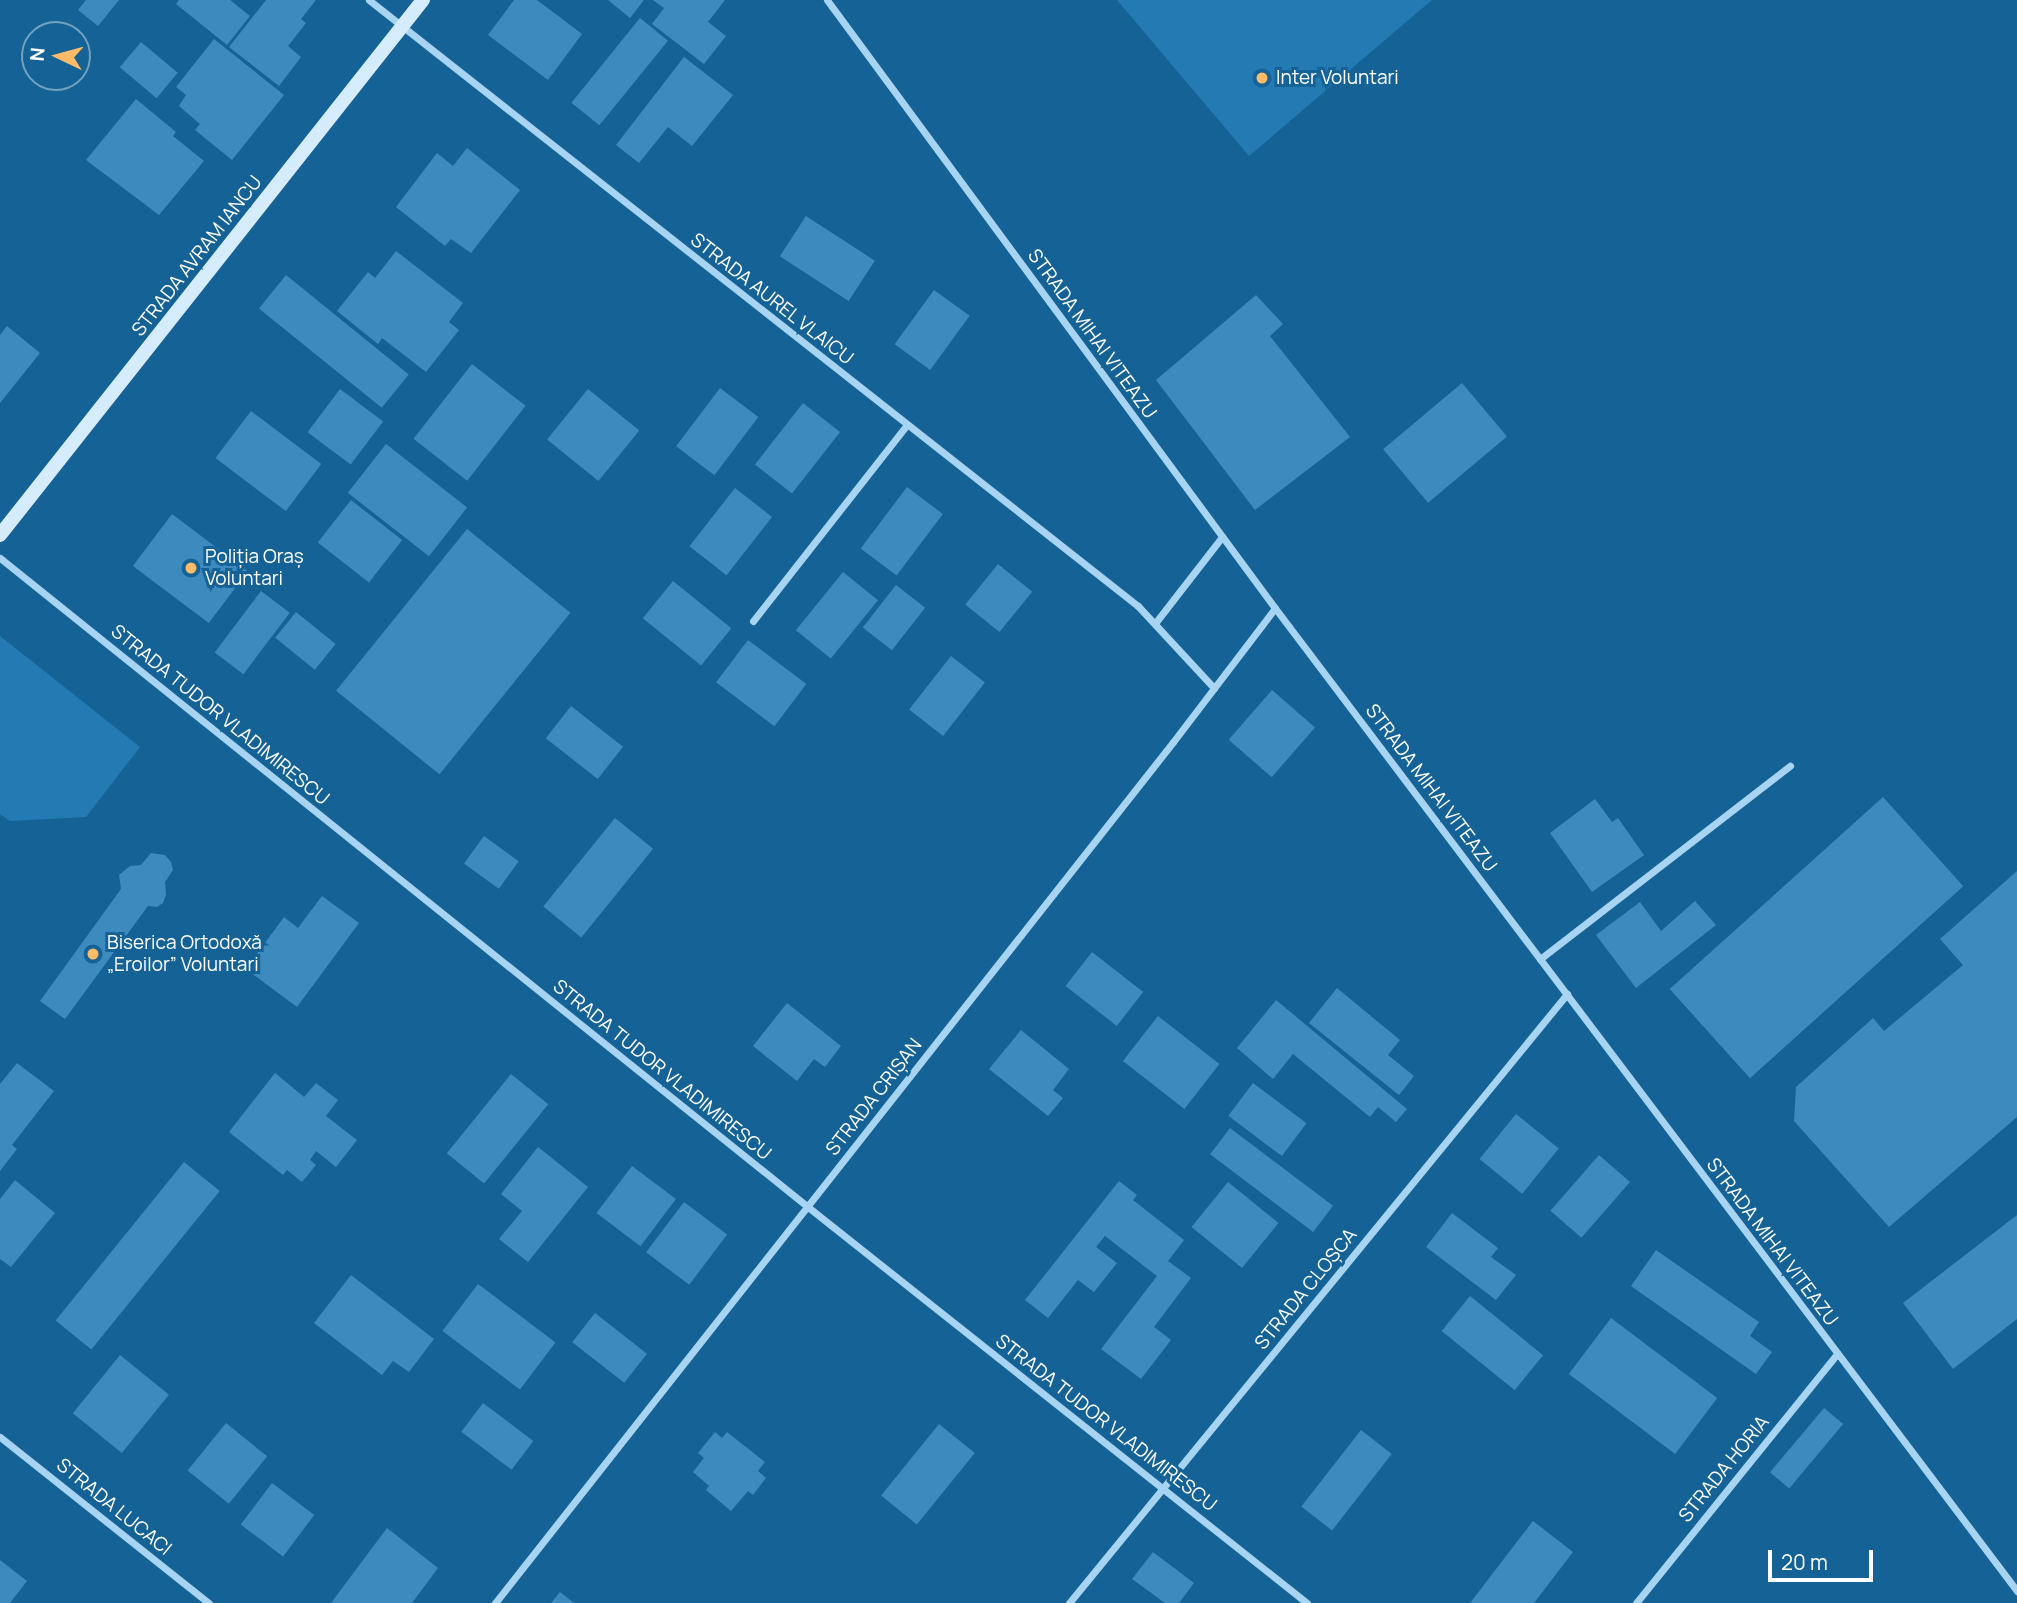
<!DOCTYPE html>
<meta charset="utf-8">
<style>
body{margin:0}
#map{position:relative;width:2017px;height:1603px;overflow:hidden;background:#156296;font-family:Manrope,sans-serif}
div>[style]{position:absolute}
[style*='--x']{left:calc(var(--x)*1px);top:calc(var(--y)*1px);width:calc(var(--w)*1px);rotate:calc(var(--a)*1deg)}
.green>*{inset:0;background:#247bb3}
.building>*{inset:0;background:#3d8bbe;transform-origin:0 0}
.street>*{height:7px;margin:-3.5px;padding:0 3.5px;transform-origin:3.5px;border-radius:3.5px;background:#a6d4f2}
.secondary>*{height:14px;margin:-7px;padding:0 7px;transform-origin:7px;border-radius:7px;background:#d5ecfc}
.dots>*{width:19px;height:19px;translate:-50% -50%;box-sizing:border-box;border:4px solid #156296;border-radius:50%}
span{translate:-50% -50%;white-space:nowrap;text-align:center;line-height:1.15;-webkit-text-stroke:6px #156296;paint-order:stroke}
.poi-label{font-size:19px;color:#fff}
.left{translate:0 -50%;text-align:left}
.street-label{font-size:19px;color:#fff}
.north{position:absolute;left:21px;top:21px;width:70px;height:70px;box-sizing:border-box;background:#156296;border:2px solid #73a1c0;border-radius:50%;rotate:275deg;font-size:19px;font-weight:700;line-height:28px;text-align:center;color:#fff}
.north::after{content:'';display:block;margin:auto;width:24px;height:32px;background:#ffbb67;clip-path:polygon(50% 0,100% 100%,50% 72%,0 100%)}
.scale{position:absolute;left:1768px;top:1550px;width:105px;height:32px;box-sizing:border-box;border:4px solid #fff;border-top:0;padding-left:9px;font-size:21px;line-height:24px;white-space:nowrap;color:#fff;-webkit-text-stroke:5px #156296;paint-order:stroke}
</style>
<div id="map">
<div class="green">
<i style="clip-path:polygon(1117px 0,1432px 0,1249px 156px)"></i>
<i style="clip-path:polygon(0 636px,140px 747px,86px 817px,10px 821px,0 814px)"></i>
</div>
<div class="building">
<i style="clip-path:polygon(86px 0,119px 0,98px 26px,78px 10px)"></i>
<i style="clip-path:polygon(179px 0,230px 0,250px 16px,227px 45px,176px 4px)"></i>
<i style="clip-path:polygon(266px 0,316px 0,301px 19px,306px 23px,288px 46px,301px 57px,279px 86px,229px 47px)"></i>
<i style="clip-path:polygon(514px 0,537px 0,582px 34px,548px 80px,488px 35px)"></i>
<i style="clip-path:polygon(608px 0,644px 0,630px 18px)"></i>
<i style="clip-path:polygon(653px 0,725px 0,708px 22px,726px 36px,704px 64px,652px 24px,664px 8px)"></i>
<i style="left:640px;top:18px;width:36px;height:109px;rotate:39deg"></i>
<i style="clip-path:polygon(214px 39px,284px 95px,232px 160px,195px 130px,200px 124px,179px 106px,186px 95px,176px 87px)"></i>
<i style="left:141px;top:42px;width:48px;height:33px;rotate:40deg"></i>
<i style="clip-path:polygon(684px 57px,733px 95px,692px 146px,668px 127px,639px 163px,616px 145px)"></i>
<i style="clip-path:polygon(136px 99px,176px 132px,173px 136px,204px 161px,159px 215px,86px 160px)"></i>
<i style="clip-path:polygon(467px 148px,520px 190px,471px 253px,451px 239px,445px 246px,396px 207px,437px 153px,453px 166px)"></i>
<i style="left:806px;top:216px;width:82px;height:48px;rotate:33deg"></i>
<i style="clip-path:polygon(396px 251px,463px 303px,449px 322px,459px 330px,426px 372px,382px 338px,378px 344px,337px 311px,368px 272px,375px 278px)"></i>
<i style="left:286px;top:275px;width:158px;height:43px;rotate:39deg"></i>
<i style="left:934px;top:290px;width:44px;height:67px;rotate:36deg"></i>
<i style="clip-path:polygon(1256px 295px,1283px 324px,1270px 336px,1350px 437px,1255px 510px,1156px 380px)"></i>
<i style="clip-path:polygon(7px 326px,40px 353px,0 403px,0 335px)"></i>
<i style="left:472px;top:364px;width:68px;height:95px;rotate:38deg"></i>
<i style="left:1462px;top:383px;width:70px;height:103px;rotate:50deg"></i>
<i style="left:720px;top:388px;width:48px;height:73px;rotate:37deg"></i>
<i style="left:340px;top:389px;width:54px;height:54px;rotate:37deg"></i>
<i style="left:588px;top:389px;width:66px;height:65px;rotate:39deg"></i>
<i style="left:803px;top:403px;width:47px;height:78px;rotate:38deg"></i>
<i style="left:251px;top:411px;width:88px;height:59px;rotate:37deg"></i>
<i style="left:386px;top:444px;width:103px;height:62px;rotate:38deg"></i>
<i style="left:907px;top:487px;width:45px;height:77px;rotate:37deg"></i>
<i style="left:735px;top:488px;width:47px;height:74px;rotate:38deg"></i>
<i style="left:351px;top:500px;width:65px;height:54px;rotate:38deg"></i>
<i style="left:172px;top:514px;width:95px;height:65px;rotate:37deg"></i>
<i style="left:467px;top:529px;width:133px;height:208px;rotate:39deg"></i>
<i style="left:998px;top:564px;width:44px;height:52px;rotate:39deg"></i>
<i style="left:843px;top:572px;width:45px;height:75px;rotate:39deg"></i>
<i style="left:673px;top:581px;width:75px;height:48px;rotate:39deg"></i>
<i style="left:896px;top:585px;width:37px;height:54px;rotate:38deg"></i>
<i style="left:261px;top:591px;width:36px;height:77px;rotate:37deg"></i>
<i style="left:296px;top:612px;width:51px;height:33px;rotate:39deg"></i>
<i style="left:748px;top:640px;width:73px;height:53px;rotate:37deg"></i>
<i style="left:951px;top:656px;width:43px;height:68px;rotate:38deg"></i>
<i style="left:1272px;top:690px;width:57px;height:66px;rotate:41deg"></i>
<i style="left:571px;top:706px;width:66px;height:41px;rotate:38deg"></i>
<i style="left:1883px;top:797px;width:120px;height:287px;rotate:48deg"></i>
<i style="clip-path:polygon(1595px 799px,1612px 822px,1618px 818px,1644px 855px,1592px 892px,1550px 833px)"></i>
<i style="left:615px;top:818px;width:49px;height:114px;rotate:39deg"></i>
<i style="left:484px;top:836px;width:43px;height:34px;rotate:36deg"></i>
<i style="clip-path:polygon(151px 853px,165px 855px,171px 862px,173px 870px,165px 882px,166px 895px,163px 903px,157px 907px,148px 906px,65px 1019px,40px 1001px,121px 889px,119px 875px,130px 866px,141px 865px)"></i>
<i style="clip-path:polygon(2017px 871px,2017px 1117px,1889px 1227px,1794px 1121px,1796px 1087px,1873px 1018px,1884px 1031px,1963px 965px,1940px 939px)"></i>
<i style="clip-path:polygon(322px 896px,359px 923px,297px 1007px,246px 969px,284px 917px,298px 928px)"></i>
<i style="clip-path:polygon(1695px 901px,1716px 925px,1636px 988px,1596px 935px,1640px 902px,1661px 931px)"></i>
<i style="left:1092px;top:952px;width:65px;height:43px;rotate:38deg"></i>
<i style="clip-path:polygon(1337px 988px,1400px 1040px,1388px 1055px,1414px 1076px,1399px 1095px,1309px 1023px)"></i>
<i style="clip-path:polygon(1276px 1000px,1407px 1109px,1396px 1122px,1378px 1107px,1370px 1117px,1293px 1054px,1273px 1079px,1237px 1048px)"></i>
<i style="clip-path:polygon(787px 1003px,841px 1046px,825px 1067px,814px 1059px,797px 1081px,753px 1046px)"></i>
<i style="left:1158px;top:1016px;width:78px;height:57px;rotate:38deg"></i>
<i style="clip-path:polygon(1021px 1030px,1069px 1069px,1053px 1090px,1063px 1098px,1048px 1116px,989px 1069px)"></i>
<i style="clip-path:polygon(17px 1063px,54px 1091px,12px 1145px,17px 1149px,0 1171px,0 1084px)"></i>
<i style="clip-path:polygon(275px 1073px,304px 1097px,316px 1083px,338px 1100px,326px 1116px,357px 1140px,336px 1167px,316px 1151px,310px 1160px,316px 1165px,302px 1182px,287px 1170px,283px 1175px,229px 1132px)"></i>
<i style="left:511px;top:1074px;width:48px;height:102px;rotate:39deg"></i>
<i style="left:1253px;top:1083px;width:67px;height:41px;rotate:37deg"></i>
<i style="left:1516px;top:1114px;width:55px;height:58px;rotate:39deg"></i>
<i style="left:1230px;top:1128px;width:129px;height:33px;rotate:37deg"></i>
<i style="clip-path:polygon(538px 1147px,588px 1187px,528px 1262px,499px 1239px,522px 1211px,501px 1194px)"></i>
<i style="left:1599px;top:1155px;width:41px;height:74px;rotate:41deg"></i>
<i style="left:184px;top:1162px;width:46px;height:204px;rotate:39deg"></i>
<i style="left:632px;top:1166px;width:55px;height:59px;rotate:37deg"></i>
<i style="clip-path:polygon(15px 1180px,55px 1213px,11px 1267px,0 1259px,0 1199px)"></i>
<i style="clip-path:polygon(1119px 1181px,1137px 1195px,1133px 1200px,1184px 1240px,1168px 1261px,1191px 1278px,1154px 1327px,1171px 1340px,1141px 1379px,1101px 1349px,1157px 1276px,1105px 1236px,1096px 1247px,1117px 1263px,1094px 1292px,1078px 1280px,1048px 1318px,1025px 1300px)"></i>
<i style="left:1228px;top:1182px;width:65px;height:58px;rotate:39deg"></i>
<i style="left:684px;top:1202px;width:54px;height:63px;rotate:37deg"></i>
<i style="clip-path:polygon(1452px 1213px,1498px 1248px,1491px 1257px,1516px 1275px,1496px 1300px,1426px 1247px)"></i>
<i style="clip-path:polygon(2017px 1215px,2017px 1319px,1953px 1369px,1903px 1303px)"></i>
<i style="clip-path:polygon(1656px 1250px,1759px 1322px,1750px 1336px,1772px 1352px,1756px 1374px,1631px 1286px)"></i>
<i style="clip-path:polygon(351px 1275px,434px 1339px,409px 1372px,393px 1361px,382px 1375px,314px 1323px)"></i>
<i style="left:478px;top:1284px;width:97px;height:59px;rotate:37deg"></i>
<i style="left:1470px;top:1296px;width:94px;height:45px;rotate:39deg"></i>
<i style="left:595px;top:1313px;width:66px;height:37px;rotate:38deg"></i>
<i style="left:1611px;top:1318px;width:133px;height:70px;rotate:37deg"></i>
<i style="left:120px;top:1355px;width:63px;height:75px;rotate:39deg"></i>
<i style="left:483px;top:1403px;width:63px;height:36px;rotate:37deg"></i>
<i style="left:1824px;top:1408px;width:25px;height:84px;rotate:40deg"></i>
<i style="left:226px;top:1423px;width:53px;height:61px;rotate:39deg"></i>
<i style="left:939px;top:1424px;width:46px;height:92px;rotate:39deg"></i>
<i style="left:1361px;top:1430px;width:39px;height:97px;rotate:38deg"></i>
<i style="clip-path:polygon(715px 1432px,722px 1438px,727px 1432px,765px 1462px,758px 1471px,766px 1478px,753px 1495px,748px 1491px,731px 1511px,706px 1490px,709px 1486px,693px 1472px,704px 1458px,698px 1453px)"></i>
<i style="left:272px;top:1483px;width:53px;height:52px;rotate:37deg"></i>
<i style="clip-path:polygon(1533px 1521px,1573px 1552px,1534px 1603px,1470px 1603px)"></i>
<i style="clip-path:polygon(387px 1528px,438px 1568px,412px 1603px,331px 1603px)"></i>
<i style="clip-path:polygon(1153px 1552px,1194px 1583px,1179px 1603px,1165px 1603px,1132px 1579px)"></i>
<i style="clip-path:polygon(0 1560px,27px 1581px,10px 1603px,0 1603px)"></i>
<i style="clip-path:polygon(560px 1592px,574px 1603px,551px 1603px)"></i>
</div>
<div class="street">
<i style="--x:369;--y:0;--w:979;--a:38.24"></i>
<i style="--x:1138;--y:606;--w:112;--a:47.2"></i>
<i style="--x:827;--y:0;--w:755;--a:53.62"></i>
<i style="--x:1275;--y:608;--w:1232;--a:52.95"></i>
<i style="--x:0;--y:558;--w:1036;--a:38.77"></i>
<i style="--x:808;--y:1207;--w:637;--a:38.44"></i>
<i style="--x:753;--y:621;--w:248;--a:-51.9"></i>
<i style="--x:1156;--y:622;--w:108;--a:-52.2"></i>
<i style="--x:1540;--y:959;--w:316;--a:-37.7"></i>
<i style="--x:0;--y:1437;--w:267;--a:38.5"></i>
<i style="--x:495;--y:1603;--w:1096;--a:-51.78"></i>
<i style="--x:1173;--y:742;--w:168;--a:-52.7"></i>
<i style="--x:1069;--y:1603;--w:787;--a:-50.73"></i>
<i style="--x:1636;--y:1603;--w:319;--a:-51.1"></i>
</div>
<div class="secondary">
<i style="--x:0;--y:535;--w:682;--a:-51.67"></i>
</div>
<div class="dots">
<i style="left:1262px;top:78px;background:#ffbb67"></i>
<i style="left:191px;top:568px;background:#ffbb67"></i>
<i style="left:93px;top:954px;background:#ffbb67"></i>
</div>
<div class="poi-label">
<span class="left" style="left:1276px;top:78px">Inter Voluntari</span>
<span class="left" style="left:205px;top:568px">Poliția Oraș<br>Voluntari</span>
<span class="left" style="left:107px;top:954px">Biserica Ortodoxă<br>„Eroilor” Voluntari</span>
</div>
<div class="street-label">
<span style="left:197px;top:256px;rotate:-52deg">STRADA AVRAM IANCU</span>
<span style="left:772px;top:299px;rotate:38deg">STRADA AUREL VLAICU</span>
<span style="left:1092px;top:334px;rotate:54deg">STRADA MIHAI VITEAZU</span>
<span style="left:220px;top:715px;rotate:39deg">STRADA TUDOR VLADIMIRESCU</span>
<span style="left:1431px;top:788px;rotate:53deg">STRADA MIHAI VITEAZU</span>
<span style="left:662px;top:1070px;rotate:39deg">STRADA TUDOR VLADIMIRESCU</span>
<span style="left:874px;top:1097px;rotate:-52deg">STRADA CRIȘAN</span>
<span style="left:1772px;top:1242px;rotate:53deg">STRADA MIHAI VITEAZU</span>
<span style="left:1306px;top:1289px;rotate:-51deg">STRADA CLOȘCA</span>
<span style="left:1106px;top:1423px;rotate:38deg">STRADA TUDOR VLADIMIRESCU</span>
<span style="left:1724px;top:1469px;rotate:-51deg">STRADA HORIA</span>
<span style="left:114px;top:1507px;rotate:39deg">STRADA LUCACI</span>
</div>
<div class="north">N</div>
<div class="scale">20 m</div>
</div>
